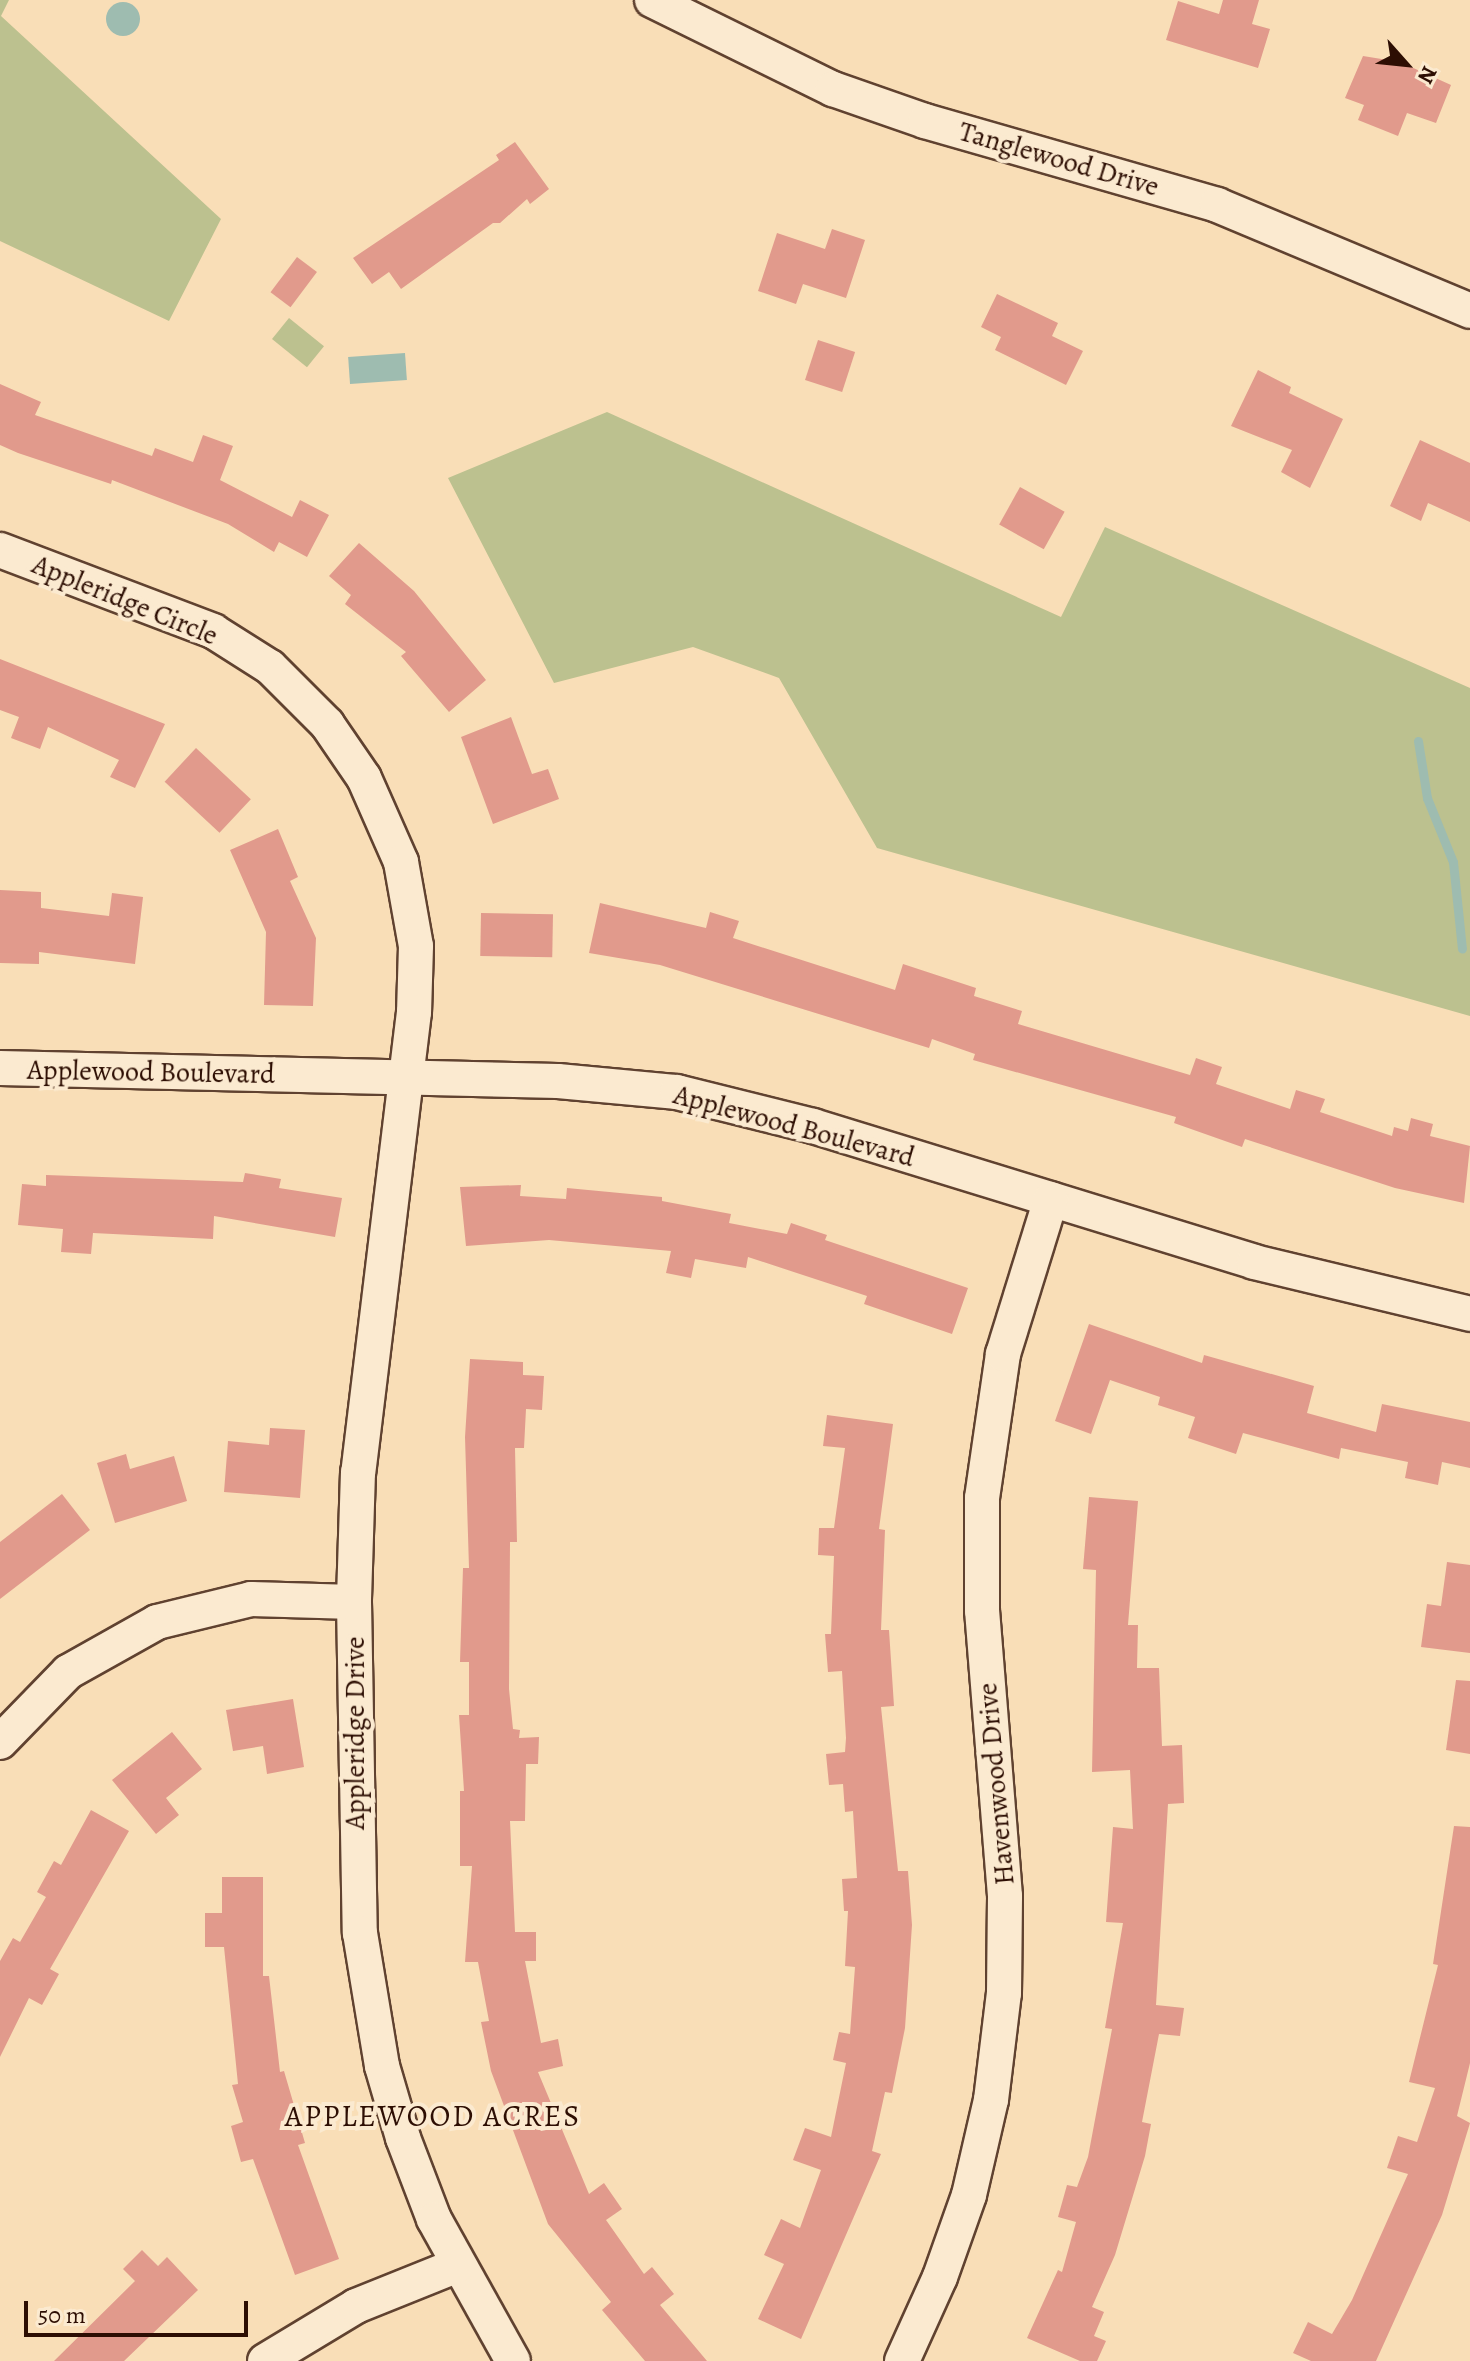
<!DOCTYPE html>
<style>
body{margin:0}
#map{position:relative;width:1470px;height:2361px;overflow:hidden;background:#f9deb7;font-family:Alegreya,serif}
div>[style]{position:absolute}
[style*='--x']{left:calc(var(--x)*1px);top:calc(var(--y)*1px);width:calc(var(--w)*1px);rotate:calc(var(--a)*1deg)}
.green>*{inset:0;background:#bcc18f;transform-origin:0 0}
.water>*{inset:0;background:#9ebcb0;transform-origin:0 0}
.round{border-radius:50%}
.stream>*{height:9px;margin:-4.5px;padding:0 4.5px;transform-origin:4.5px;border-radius:4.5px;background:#9ebcb0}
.building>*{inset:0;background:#e19a8c;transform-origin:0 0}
.roads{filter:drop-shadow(2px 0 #604230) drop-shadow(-2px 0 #604230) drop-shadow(0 2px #604230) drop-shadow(0 -2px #604230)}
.minor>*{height:34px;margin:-17px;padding:0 17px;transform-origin:17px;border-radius:17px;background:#fbead0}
span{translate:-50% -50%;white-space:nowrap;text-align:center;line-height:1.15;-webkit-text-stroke:8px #fbead0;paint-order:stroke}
.street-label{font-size:28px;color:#2d0e03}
.neighbourhood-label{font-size:30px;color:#2d0e03;letter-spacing:2px}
.north{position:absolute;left:1366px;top:24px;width:80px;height:80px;-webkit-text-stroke:6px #fbead0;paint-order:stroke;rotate:117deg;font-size:22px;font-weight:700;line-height:32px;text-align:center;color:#2d0e03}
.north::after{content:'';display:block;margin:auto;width:28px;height:36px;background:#2d0e03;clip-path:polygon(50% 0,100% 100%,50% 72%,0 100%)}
.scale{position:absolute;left:24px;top:2301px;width:224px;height:36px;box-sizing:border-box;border:4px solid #2d0e03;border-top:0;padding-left:10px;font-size:24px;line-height:28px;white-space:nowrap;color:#2d0e03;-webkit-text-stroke:6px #fbead0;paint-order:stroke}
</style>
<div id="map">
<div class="green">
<i style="clip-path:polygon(0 0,9px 0,1px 16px,221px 219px,169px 321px,0 241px)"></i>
<i style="left:289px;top:318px;width:45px;height:27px;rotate:39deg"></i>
<i style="clip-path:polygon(607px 412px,1061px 617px,1105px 527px,1470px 688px,1470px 1016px,877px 848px,779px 678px,693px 647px,554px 683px,448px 478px)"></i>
</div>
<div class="water">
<i class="round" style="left:106px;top:2px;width:34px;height:34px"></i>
<i style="left:405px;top:353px;width:27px;height:57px;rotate:86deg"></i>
</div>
<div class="stream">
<i style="--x:1418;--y:741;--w:58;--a:81"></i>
<i style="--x:1427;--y:798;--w:69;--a:67.9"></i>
<i style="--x:1453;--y:862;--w:87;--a:84.1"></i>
</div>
<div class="building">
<i style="clip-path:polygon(1223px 0,1259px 0,1252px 24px,1270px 29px,1258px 68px,1166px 40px,1178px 1px,1219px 14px)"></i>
<i style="clip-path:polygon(1363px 56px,1400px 62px,1451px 85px,1436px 123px,1407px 113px,1398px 136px,1358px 120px,1364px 105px,1345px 98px)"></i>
<i style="clip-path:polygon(515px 142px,549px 189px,530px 204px,527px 199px,500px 223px,493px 223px,401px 289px,389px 272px,372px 284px,353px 258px,499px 160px,496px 155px)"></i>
<i style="clip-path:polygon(832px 229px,865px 240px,846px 298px,803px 284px,796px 304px,758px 291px,777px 233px,825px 249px)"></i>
<i style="left:297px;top:257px;width:25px;height:44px;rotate:37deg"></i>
<i style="clip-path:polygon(997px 294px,1058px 323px,1052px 336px,1083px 351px,1066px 385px,995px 350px,1001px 337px,981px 327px)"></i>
<i style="left:818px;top:340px;width:39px;height:42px;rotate:18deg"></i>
<i style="clip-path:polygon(1258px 370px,1291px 387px,1289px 393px,1343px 419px,1310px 488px,1281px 472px,1292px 450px,1231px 426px)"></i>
<i style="clip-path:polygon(0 384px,41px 402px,35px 415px,152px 456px,155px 448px,193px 462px,203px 435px,233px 446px,220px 480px,292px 517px,300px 500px,329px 515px,307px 557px,279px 542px,274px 552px,228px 524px,112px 480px,111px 484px,18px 453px,0 445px)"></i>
<i style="clip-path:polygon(1420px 440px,1470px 463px,1470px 522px,1428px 503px,1421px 521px,1390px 506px)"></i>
<i style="left:1020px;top:487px;width:51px;height:43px;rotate:29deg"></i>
<i style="clip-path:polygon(359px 543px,414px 591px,486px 680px,449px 712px,401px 656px,406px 652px,345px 604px,351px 595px,329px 576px)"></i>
<i style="clip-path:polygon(0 659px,165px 724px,135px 788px,110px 777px,119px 760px,48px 727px,40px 749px,11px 738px,19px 717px,0 710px)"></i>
<i style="clip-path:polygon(511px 717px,532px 774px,548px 769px,559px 799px,493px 824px,461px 737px)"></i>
<i style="left:196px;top:748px;width:75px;height:46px;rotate:43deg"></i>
<i style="clip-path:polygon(278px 829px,298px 877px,290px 881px,316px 938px,313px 1006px,264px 1005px,266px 932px,230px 850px)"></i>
<i style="clip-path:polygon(0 890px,41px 892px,41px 908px,109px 916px,112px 893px,143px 897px,135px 964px,39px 952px,39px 964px,0 963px)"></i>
<i style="clip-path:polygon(600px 903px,706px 928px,710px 912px,739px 921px,733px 938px,895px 990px,903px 964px,976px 988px,974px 996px,1022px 1011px,1018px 1024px,1190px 1075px,1196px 1058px,1222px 1067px,1216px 1084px,1290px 1109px,1296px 1090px,1325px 1099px,1320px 1112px,1392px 1136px,1394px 1127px,1408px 1131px,1411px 1118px,1433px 1124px,1430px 1136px,1470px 1146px,1464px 1203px,1395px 1188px,1245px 1139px,1242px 1147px,1174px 1123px,1176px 1117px,973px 1060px,975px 1054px,932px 1039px,929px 1048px,660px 965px,589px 953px)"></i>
<i style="left:481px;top:913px;width:72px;height:43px;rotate:1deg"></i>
<i style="clip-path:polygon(245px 1173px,281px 1179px,279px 1188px,342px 1198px,335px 1237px,214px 1216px,213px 1239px,93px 1233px,91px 1254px,61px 1252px,63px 1229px,18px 1225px,22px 1184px,46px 1186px,46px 1175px,243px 1182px)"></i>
<i style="clip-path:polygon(521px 1185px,520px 1196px,566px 1199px,567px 1188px,662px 1197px,662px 1201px,731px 1214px,729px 1223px,787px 1234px,791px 1223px,827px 1235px,825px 1240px,968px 1288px,952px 1334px,864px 1304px,867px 1296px,748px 1257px,746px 1268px,695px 1259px,691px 1278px,666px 1273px,671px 1251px,549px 1240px,466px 1246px,460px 1187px)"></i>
<i style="clip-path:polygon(1089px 1324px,1202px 1363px,1204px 1355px,1314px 1386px,1307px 1413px,1376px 1432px,1382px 1404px,1470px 1422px,1470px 1468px,1442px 1462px,1438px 1485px,1405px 1478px,1408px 1462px,1341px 1448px,1339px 1459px,1243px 1433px,1236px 1454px,1188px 1438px,1195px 1417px,1158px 1405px,1160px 1397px,1110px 1380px,1091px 1434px,1055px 1421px)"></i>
<i style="clip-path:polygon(470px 1359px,523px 1362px,523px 1375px,544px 1376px,542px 1410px,526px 1409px,524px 1448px,515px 1448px,517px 1542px,510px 1542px,509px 1689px,513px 1729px,520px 1730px,519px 1738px,539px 1737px,538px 1764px,526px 1764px,525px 1821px,510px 1821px,515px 1932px,536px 1932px,536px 1961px,525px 1961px,541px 2043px,558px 2039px,563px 2066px,538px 2072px,589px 2194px,604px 2183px,622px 2209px,606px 2220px,644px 2274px,652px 2267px,674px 2294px,660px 2305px,707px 2361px,645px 2361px,602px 2310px,611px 2302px,548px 2224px,491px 2071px,481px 2022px,489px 2021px,478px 1962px,465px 1962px,472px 1866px,460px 1866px,460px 1791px,464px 1791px,459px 1715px,469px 1715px,469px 1662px,460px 1662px,463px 1568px,469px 1568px,465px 1437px)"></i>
<i style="clip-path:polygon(827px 1415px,893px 1424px,879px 1529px,885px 1530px,881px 1630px,889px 1630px,894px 1706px,881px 1707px,898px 1871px,908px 1871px,912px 1925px,905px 2028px,892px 2093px,885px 2092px,872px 2151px,881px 2154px,801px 2339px,758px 2319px,784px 2264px,764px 2255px,781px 2219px,800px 2228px,821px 2170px,793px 2160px,805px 2128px,831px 2137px,846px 2063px,833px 2060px,839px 2032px,850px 2034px,855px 1967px,845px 1966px,848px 1911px,844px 1911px,842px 1879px,857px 1878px,853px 1811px,845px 1812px,843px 1784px,829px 1785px,826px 1754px,845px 1752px,846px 1738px,842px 1671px,828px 1672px,825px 1634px,831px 1634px,834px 1556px,818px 1555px,819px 1528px,834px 1528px,845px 1448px,823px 1446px)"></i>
<i style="clip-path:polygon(270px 1428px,305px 1430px,300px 1498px,224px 1492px,228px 1441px,269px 1445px)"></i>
<i style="clip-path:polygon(126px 1454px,130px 1469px,174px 1456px,187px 1501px,115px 1523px,97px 1463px)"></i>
<i style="clip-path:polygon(62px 1494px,90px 1530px,0 1599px,0 1542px)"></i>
<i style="clip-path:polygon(1089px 1497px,1138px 1501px,1128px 1625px,1138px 1625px,1137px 1668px,1159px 1668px,1162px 1746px,1182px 1745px,1184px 1803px,1168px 1804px,1156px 2005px,1184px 2008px,1180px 2036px,1159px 2034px,1142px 2122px,1151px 2124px,1145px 2156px,1115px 2255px,1092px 2307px,1104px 2312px,1094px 2336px,1106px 2341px,1097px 2361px,1080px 2361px,1027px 2338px,1058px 2270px,1062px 2272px,1076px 2222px,1058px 2217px,1067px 2185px,1077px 2187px,1088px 2157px,1112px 2029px,1105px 2028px,1123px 1923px,1106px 1922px,1113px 1827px,1133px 1829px,1130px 1770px,1092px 1772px,1096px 1570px,1083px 1569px)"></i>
<i style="clip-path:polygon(1447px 1562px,1470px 1565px,1470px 1653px,1421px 1647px,1427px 1604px,1441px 1606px)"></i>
<i style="clip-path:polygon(1456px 1680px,1470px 1681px,1470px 1754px,1446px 1750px)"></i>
<i style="clip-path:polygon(293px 1699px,304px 1767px,267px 1774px,263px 1746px,233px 1751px,226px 1710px)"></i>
<i style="clip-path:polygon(172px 1732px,202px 1769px,166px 1798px,179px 1815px,156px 1834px,112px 1780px)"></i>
<i style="clip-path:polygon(91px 1810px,129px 1831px,50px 1969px,59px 1974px,42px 2005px,29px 1998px,0 2057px,0 1961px,13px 1938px,20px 1942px,46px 1897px,37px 1892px,54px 1861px,61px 1865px)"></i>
<i style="clip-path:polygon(1454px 1826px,1470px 1827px,1470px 2063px,1457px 2116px,1470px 2123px,1442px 2215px,1376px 2361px,1311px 2361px,1293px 2353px,1308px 2322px,1332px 2334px,1352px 2300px,1408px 2174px,1387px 2168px,1398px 2136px,1417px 2142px,1435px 2088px,1409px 2082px,1438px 1965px,1433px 1964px)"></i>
<i style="clip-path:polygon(222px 1877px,263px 1877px,263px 1976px,269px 1976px,280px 2072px,284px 2071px,305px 2143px,298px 2145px,339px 2259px,295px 2275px,253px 2159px,241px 2162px,231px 2126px,243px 2122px,232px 2085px,238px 2084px,224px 1947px,205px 1947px,205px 1913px,222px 1913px)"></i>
<i style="clip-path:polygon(142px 2250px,158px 2266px,167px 2257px,198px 2290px,124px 2361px,54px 2361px,135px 2281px,123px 2269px)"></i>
</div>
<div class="roads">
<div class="minor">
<i style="--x:652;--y:0;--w:202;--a:26.2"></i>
<i style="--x:833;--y:89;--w:97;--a:19.2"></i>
<i style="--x:925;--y:121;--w:304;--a:16"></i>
<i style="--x:1217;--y:205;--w:274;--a:22.7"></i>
<i style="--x:0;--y:550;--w:228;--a:20.8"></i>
<i style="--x:213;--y:631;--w:67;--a:32.3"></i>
<i style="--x:270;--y:667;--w:81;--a:45"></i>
<i style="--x:327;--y:724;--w:65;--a:55.6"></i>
<i style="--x:364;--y:778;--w:92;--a:66.2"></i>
<i style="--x:401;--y:862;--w:85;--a:79.9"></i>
<i style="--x:416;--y:946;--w:66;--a:91.7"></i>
<i style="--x:414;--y:1012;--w:463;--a:96.9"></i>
<i style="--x:358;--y:1472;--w:130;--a:91.8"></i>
<i style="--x:354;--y:1602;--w:331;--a:89"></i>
<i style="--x:360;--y:1933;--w:135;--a:80.6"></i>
<i style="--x:382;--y:2066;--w:75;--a:73.7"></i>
<i style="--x:403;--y:2138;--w:87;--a:69.1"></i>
<i style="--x:434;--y:2219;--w:162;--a:60.9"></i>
<i style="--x:0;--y:1068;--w:558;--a:1.33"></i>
<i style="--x:558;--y:1081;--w:120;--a:5.3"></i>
<i style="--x:677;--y:1092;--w:140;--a:14"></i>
<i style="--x:813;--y:1126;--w:461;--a:17.1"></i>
<i style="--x:1254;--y:1262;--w:222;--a:13.5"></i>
<i style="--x:0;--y:1742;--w:98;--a:-45.8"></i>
<i style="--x:68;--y:1672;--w:102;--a:-29.3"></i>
<i style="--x:157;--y:1622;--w:97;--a:-13.7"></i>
<i style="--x:251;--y:1599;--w:103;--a:1.7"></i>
<i style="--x:265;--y:2361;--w:106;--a:-31.1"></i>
<i style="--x:356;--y:2306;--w:110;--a:-21.9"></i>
<i style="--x:902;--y:2361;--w:92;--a:-65.7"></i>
<i style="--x:940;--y:2277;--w:87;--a:-70.5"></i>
<i style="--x:969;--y:2195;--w:98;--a:-77"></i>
<i style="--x:991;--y:2100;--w:108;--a:-83.1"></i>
<i style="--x:1004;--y:1993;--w:97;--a:-89.4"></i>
<i style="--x:1005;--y:1896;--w:286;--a:-94.6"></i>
<i style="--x:982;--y:1611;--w:113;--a:-90"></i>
<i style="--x:982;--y:1498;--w:146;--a:-81.7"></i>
<i style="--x:1003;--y:1354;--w:162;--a:-72.8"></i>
</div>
</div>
<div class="street-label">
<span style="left:1059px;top:159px;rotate:16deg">Tanglewood Drive</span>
<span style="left:125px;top:600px;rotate:22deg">Appleridge Circle</span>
<span style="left:151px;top:1072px;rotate:1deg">Applewood Boulevard</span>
<span style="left:794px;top:1126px;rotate:15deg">Applewood Boulevard</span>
<span style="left:355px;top:1733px;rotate:-90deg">Appleridge Drive</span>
<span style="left:996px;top:1784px;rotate:-95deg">Havenwood Drive</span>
</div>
<div class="neighbourhood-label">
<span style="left:433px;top:2116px">APPLEWOOD ACRES</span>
</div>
<div class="north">N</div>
<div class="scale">50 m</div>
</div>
